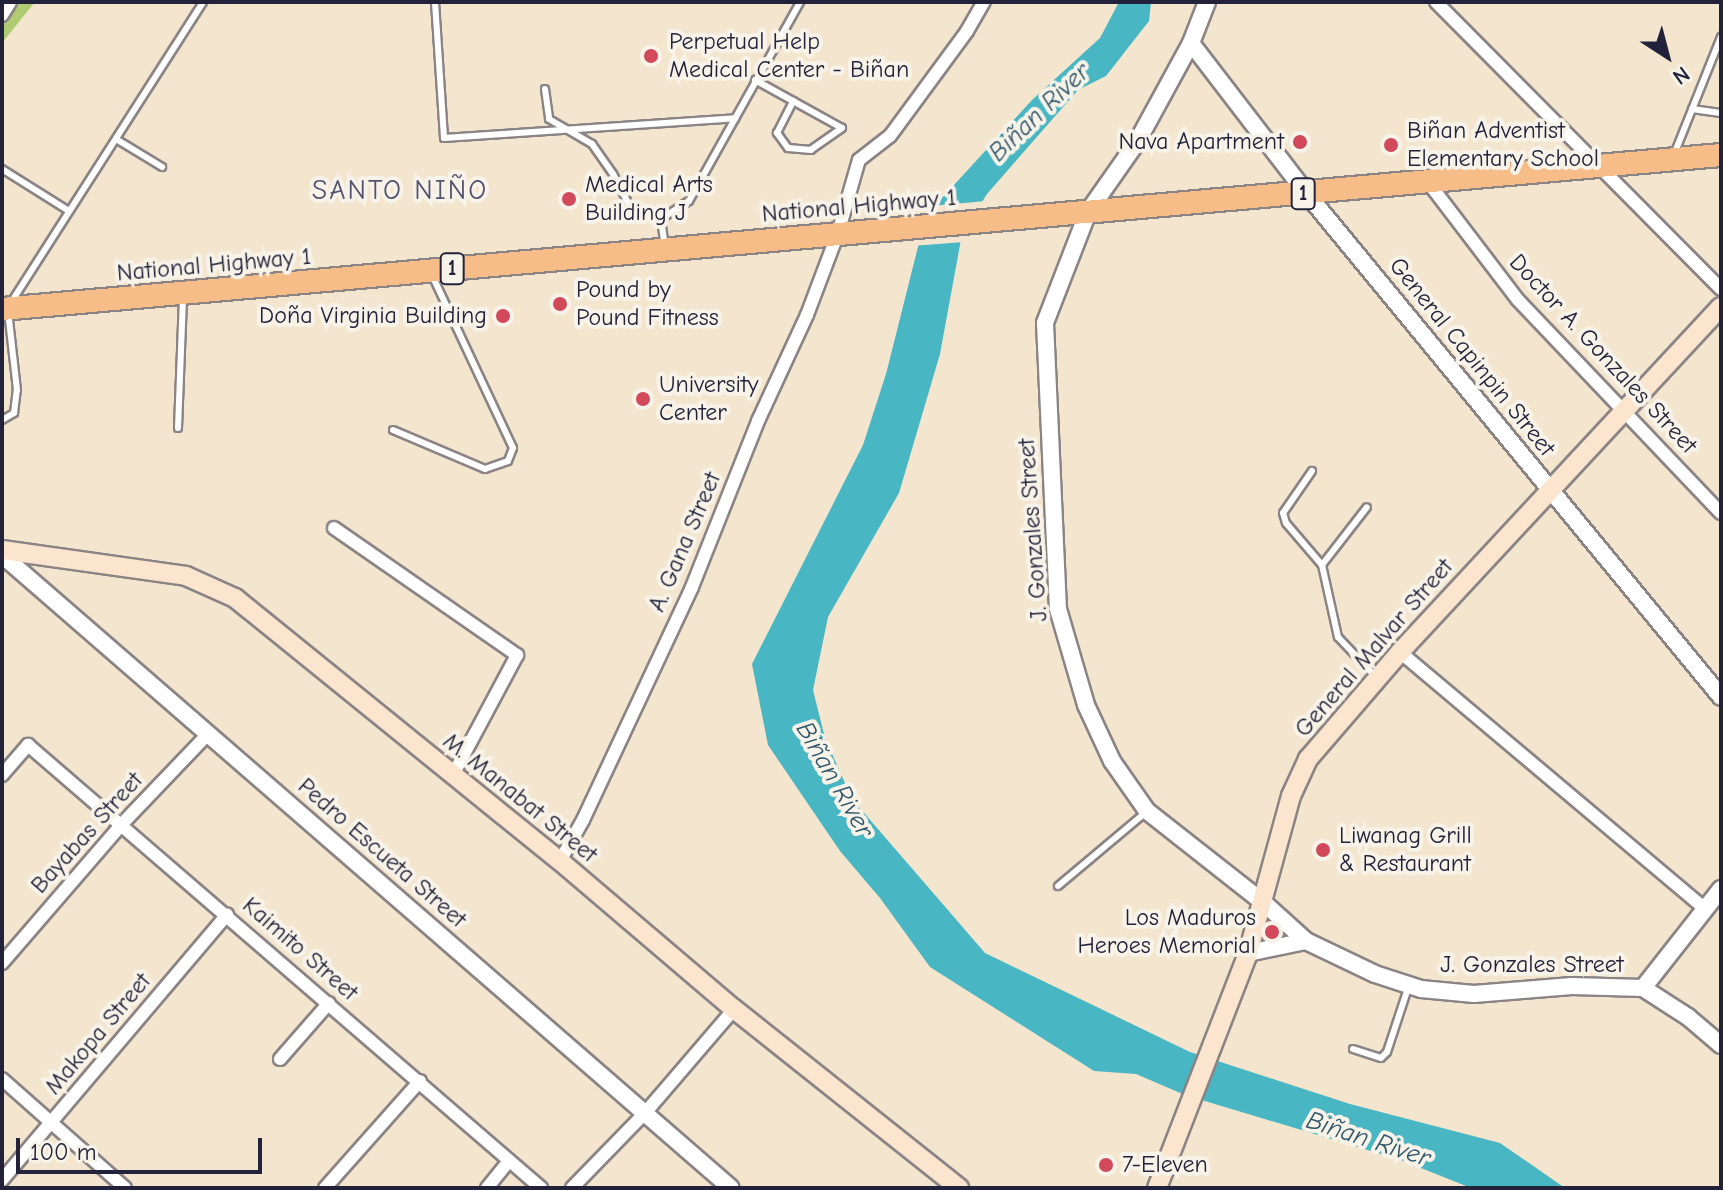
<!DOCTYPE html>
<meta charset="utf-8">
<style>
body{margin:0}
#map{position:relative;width:1723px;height:1190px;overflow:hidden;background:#f4e5cf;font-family:"Comic Neue",sans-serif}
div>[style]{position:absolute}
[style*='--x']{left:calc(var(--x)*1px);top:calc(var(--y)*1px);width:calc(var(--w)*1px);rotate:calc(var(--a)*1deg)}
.green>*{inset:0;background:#b0cc72}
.water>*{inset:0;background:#48b6c3}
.pier>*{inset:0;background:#f4e5cf}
.roads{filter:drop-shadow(2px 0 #8b8485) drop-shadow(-2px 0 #8b8485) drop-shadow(0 2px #8b8485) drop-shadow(0 -2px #8b8485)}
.service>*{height:6px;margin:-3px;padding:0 3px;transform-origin:3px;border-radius:3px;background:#fff}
.minor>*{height:12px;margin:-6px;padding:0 6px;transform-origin:6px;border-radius:6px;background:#fff}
.tertiary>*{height:16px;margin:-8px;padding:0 8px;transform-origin:8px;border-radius:8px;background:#fff}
.secondary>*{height:18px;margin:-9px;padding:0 9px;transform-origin:9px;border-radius:9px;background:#fce5cf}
.trunk>*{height:22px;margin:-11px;padding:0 11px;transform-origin:11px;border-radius:11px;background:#f7bd88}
.dots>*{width:22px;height:22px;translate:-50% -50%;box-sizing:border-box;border:4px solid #f7f3e8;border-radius:50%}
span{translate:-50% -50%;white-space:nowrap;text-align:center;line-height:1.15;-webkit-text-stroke:8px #f7f3e8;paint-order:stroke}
.shield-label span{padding:2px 6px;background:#f7f3e8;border:2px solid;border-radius:6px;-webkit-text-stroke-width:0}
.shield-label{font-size:22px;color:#22223b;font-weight:700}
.poi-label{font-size:24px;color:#22223b}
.left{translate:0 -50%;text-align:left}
.right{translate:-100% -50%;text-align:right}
.street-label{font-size:24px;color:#22223b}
.water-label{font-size:26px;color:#2f566b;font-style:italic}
.quarter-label{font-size:28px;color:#545171;letter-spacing:2px}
.frame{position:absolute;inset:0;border:4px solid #22223b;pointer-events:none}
.north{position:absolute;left:1627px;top:16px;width:80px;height:80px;-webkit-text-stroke:6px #f7f3e8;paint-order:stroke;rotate:144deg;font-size:22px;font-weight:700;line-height:32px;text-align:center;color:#22223b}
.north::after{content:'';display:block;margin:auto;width:28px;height:36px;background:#22223b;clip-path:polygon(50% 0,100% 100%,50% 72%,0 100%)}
.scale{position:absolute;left:16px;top:1138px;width:246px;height:36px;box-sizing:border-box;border:4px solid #22223b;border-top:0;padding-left:10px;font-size:24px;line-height:28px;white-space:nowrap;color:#22223b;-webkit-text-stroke:6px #f7f3e8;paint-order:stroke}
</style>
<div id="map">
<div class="green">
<i style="clip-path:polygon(2px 2px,35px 2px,2px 43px)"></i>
</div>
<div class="water">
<i style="clip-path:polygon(1119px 2px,1151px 2px,1149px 21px,1106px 76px,1078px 90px,987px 194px,962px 234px,940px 354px,899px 493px,828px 617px,813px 690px,825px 738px,852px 799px,985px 953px,1190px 1052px,1350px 1104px,1500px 1143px,1565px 1188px,1471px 1188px,1401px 1160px,1185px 1095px,1136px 1074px,1094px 1071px,930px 967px,880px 898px,840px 851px,768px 745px,752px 664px,863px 445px,886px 374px,921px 235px,942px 198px,1032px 100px,1100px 38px)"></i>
</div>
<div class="pier">
<i style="clip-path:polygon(986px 201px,964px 242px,912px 246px,931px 206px)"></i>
</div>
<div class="roads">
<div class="service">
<i style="--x:435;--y:2;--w:136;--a:86.2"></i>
<i style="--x:444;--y:138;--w:292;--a:-3.9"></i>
<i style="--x:755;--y:80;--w:99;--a:28.9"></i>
<i style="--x:842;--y:128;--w:38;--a:145"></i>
<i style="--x:811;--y:150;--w:23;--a:-175"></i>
<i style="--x:788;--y:148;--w:19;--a:-126"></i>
<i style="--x:777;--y:133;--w:36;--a:-63"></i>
<i style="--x:545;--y:89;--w:30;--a:82"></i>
<i style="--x:549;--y:119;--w:50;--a:30.2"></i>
<i style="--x:592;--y:144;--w:37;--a:55"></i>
<i style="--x:613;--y:174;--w:45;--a:62.3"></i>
<i style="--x:634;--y:214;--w:27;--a:10"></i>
<i style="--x:661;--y:219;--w:33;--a:-33"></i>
<i style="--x:689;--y:201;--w:228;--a:-60.8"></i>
<i style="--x:1692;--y:109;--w:29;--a:8"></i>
<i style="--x:116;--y:139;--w:54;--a:31.3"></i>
<i style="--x:1675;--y:152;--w:124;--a:-68.2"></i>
<i style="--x:2;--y:169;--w:79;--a:32.1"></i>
<i style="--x:661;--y:219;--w:27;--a:82"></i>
<i style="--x:12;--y:301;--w:355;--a:-57.4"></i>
<i style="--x:2;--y:420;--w:14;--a:-30"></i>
<i style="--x:14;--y:413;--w:23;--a:-83"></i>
<i style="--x:17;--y:390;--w:80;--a:-96.5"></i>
<i style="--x:178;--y:428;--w:131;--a:-87.8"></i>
<i style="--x:393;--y:430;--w:100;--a:23"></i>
<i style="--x:485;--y:469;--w:24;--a:-19"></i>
<i style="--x:508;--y:461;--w:14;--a:-69"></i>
<i style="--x:513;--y:448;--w:191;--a:-115.1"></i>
<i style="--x:1312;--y:471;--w:51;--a:124.6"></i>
<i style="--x:1283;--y:513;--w:10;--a:73"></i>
<i style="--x:1286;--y:523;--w:55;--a:49.4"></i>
<i style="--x:1322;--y:565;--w:74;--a:77.5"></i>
<i style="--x:1338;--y:637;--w:52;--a:46.5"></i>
<i style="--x:1322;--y:565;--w:73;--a:-52.2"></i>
<i style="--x:1058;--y:886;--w:114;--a:-40"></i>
<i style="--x:1353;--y:1049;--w:29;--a:18"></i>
<i style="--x:1381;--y:1058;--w:8;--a:-45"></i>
<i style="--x:1387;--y:1052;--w:67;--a:-71.8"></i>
</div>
<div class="minor">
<i style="--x:1436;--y:2;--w:404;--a:45.2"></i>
<i style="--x:2;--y:15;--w:15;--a:-58"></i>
<i style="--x:1428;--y:182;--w:148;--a:52.7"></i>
<i style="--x:1518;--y:300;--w:294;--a:46.4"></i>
<i style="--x:334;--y:528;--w:223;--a:34.8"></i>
<i style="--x:517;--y:655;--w:136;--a:118.1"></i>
<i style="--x:1400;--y:652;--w:399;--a:40.1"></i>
<i style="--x:2;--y:775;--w:40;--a:-49"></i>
<i style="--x:28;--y:745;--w:678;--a:40.81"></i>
<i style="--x:560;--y:861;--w:47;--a:-60.7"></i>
<i style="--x:583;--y:820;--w:257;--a:-64.9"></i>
<i style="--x:692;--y:587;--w:179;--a:-68.3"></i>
<i style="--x:758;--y:421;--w:117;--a:-65.2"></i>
<i style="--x:807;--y:315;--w:88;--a:-69.3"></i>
<i style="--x:838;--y:233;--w:76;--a:-74"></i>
<i style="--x:859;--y:160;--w:39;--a:-38"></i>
<i style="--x:890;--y:136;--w:130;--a:-53.7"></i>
<i style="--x:967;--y:31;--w:34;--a:-60"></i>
<i style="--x:2;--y:963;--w:182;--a:-49.2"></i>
<i style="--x:121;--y:825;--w:126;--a:-46.3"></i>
<i style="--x:280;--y:1059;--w:74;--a:-48.8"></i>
<i style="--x:2;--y:1079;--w:164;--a:41.5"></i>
<i style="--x:2;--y:1180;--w:348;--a:-49.7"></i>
<i style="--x:325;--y:1188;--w:143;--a:-48.4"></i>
<i style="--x:487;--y:1188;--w:35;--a:-51"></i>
<i style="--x:572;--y:1188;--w:105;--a:-45.8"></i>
<i style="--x:645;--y:1113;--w:137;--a:-49.4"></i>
</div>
<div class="tertiary">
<i style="--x:1207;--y:2;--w:44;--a:111.3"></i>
<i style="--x:1191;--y:43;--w:113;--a:118.6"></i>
<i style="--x:1137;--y:142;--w:85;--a:125"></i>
<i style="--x:1088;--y:212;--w:119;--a:111.2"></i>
<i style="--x:1045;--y:323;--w:286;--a:87.4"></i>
<i style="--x:1058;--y:609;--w:100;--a:73.7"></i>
<i style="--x:1086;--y:705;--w:62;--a:65.1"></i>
<i style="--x:1112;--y:761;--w:61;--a:55"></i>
<i style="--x:1147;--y:811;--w:149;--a:38.2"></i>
<i style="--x:1264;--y:903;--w:57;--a:42.1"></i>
<i style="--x:1306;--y:941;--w:76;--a:25.6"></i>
<i style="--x:1375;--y:974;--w:48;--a:18.1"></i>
<i style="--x:1421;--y:989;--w:53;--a:5.4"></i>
<i style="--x:1474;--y:994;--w:98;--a:-4.7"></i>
<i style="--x:1572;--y:986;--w:71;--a:1.6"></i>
<i style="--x:1643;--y:988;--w:54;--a:32.8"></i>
<i style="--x:1688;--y:1017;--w:43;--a:40.3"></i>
<i style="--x:1191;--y:43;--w:190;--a:52.5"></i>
<i style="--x:1307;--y:194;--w:651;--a:50.54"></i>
<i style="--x:2;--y:555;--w:965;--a:40.97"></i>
<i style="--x:1248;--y:953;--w:59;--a:-11.7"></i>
<i style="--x:1643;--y:988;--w:126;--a:-51.8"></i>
</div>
<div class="secondary">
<i style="--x:2;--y:550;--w:186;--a:8"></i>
<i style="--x:186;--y:576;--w:54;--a:24.2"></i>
<i style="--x:235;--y:598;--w:418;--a:39"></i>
<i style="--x:560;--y:861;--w:228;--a:40.4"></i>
<i style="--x:734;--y:1009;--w:288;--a:38.5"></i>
<i style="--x:1157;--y:1188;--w:252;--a:-68.8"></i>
<i style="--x:1248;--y:953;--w:163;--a:-74.7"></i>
<i style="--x:1291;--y:796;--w:41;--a:-65.3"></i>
<i style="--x:1308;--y:759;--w:141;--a:-49.3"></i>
<i style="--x:1400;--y:652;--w:471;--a:-47.1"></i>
</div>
<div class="trunk">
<i style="--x:2;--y:309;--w:1726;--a:-5.12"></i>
</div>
</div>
<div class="dots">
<i style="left:651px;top:56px;background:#d1495b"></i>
<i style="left:1300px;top:142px;background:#d1495b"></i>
<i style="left:1391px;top:145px;background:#d1495b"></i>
<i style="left:569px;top:199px;background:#d1495b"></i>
<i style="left:560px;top:304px;background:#d1495b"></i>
<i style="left:503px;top:316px;background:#d1495b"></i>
<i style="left:643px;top:399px;background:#d1495b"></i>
<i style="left:1323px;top:850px;background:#d1495b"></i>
<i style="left:1272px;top:932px;background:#d1495b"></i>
<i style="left:1106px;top:1165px;background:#d1495b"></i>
</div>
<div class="shield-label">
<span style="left:1303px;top:194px">1</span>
<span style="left:452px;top:269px">1</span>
</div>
<div class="poi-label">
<span class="left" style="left:669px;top:56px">Perpetual Help<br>Medical Center - Biñan</span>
<span class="left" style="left:1407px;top:145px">Biñan Adventist<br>Elementary School</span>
<span class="right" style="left:1284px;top:142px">Nava Apartment</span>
<span class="left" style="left:585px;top:199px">Medical Arts<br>Building J</span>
<span class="left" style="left:576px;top:304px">Pound by<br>Pound Fitness</span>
<span class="right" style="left:487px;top:316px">Doña Virginia Building</span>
<span class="left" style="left:659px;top:399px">University<br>Center</span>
<span class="left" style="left:1339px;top:850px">Liwanag Grill<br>&amp; Restaurant</span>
<span class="right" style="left:1256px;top:932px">Los Maduros<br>Heroes Memorial</span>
<span class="left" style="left:1122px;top:1165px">7-Eleven</span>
</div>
<div class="street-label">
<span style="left:859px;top:206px;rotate:-5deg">National Highway 1</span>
<span style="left:214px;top:265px;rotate:-5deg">National Highway 1</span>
<span style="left:1603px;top:354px;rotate:47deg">Doctor A. Gonzales Street</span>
<span style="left:1472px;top:357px;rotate:51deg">General Capinpin Street</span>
<span style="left:1033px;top:530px;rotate:-94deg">J. Gonzales Street</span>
<span style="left:685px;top:542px;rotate:-67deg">A. Gana Street</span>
<span style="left:1374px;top:648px;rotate:-49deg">General Malvar Street</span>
<span style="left:520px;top:798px;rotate:39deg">M. Manabat Street</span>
<span style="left:87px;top:833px;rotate:-48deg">Bayabas Street</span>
<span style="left:382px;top:853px;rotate:41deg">Pedro Escueta Street</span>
<span style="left:300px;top:949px;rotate:41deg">Kaimito Street</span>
<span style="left:1532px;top:965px">J. Gonzales Street</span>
<span style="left:98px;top:1034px;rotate:-50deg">Makopa Street</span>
</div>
<div class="water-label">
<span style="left:1040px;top:113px;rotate:-44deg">Biñan River</span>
<span style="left:834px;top:780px;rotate:60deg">Biñan River</span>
<span style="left:1368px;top:1140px;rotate:18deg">Biñan River</span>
</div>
<div class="quarter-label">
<span style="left:400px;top:190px">SANTO NIÑO</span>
</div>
<div class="frame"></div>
<div class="north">N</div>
<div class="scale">100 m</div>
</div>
